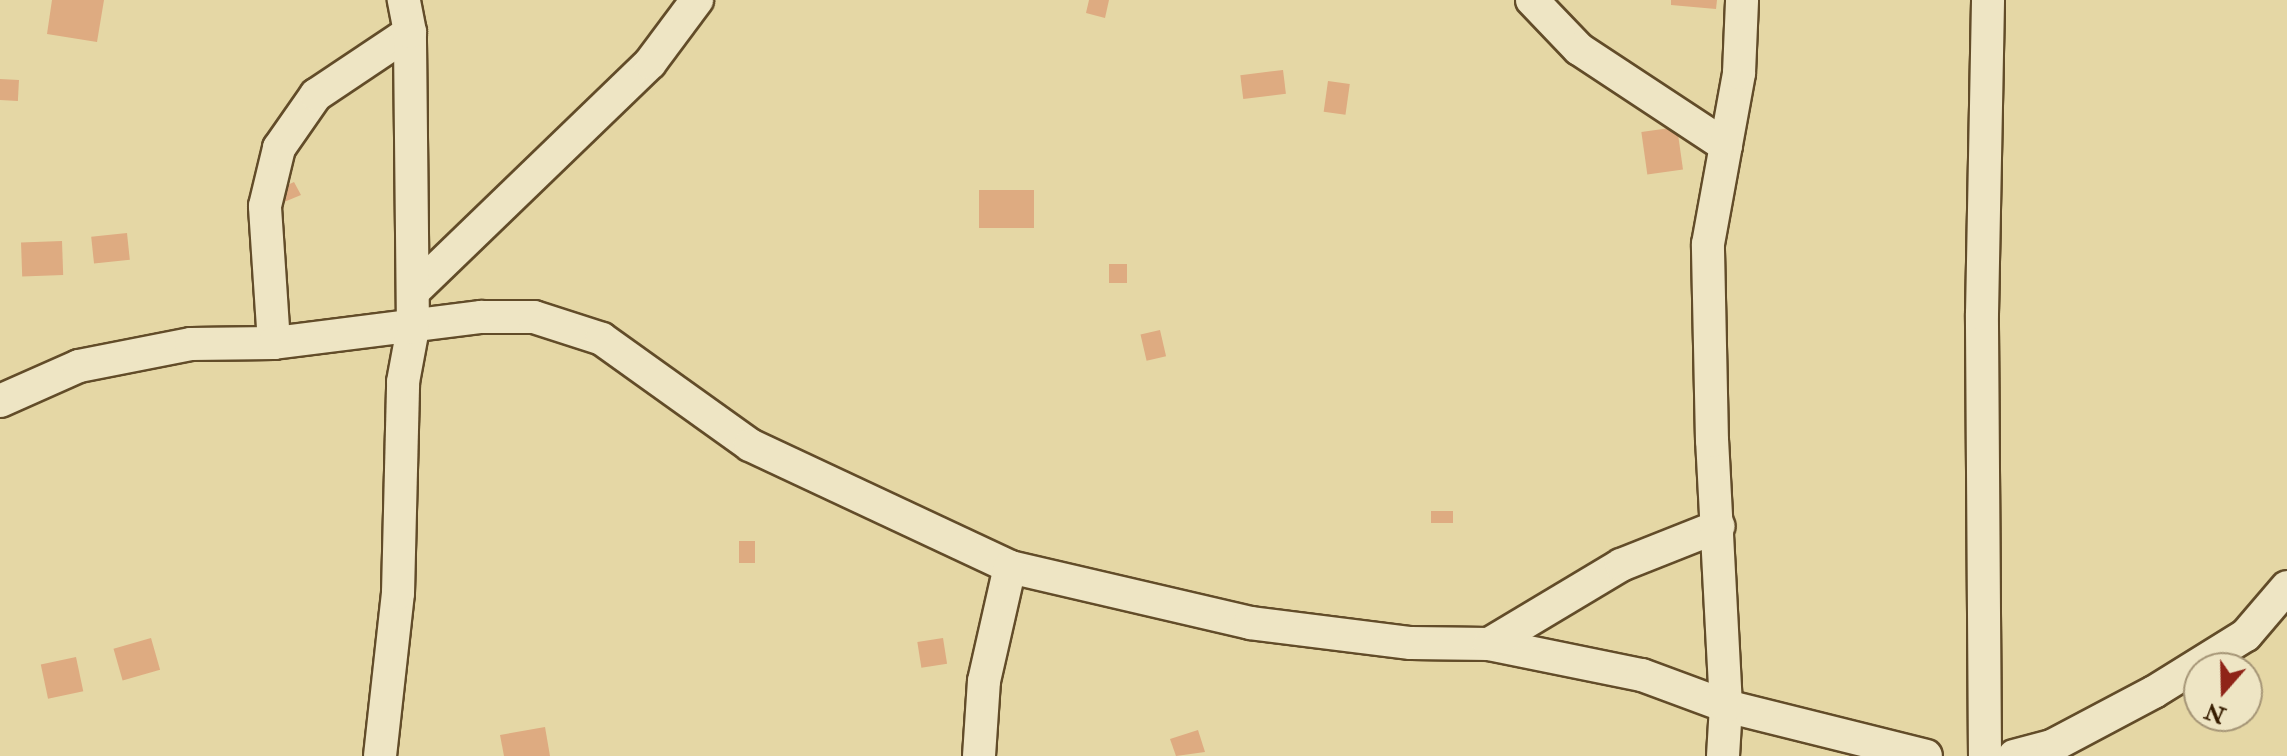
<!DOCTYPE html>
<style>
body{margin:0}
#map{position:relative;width:2287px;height:756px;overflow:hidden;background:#e5d7a5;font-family:"IM FELL Double Pica",serif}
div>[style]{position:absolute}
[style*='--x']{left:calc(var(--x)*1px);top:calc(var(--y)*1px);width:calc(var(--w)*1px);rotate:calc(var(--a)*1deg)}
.building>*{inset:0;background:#deab81;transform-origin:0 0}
.roads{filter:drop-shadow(2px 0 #624c29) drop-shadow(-2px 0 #624c29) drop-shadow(0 2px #624c29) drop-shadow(0 -2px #624c29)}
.street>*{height:32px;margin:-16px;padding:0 16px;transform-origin:16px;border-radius:16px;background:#eee5c4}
span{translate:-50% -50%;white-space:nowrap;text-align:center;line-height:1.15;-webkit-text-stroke:7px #eee5c4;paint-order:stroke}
.north{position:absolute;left:2183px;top:652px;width:80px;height:80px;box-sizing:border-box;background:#eee5c4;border:2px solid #a59576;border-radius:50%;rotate:200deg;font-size:22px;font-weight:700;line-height:32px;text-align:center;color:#371d00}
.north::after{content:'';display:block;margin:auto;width:28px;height:36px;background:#8f2418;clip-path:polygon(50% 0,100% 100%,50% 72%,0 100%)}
</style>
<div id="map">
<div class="building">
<i style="clip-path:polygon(52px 0,104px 0,97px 42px,47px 34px)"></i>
<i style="clip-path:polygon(1089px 0,1109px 0,1105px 18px,1086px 13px)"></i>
<i style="clip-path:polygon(1671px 0,1717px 0,1716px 9px,1671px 5px)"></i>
<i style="left:1283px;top:70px;width:24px;height:43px;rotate:83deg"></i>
<i style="left:0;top:79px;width:19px;height:21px;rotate:3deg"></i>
<i style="left:1328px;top:81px;width:22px;height:31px;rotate:8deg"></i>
<i style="left:1677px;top:127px;width:43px;height:36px;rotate:82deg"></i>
<i style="clip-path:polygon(294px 182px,301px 195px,284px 202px,279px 189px)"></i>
<i style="left:979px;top:190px;width:55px;height:38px"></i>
<i style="left:127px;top:233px;width:27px;height:36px;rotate:84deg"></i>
<i style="left:62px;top:241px;width:34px;height:41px;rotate:88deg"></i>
<i style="left:1109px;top:264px;width:18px;height:19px"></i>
<i style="left:1160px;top:330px;width:27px;height:20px;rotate:77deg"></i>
<i style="left:1431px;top:511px;width:22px;height:12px"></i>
<i style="left:739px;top:541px;width:16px;height:22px"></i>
<i style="left:151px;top:638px;width:33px;height:39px;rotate:74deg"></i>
<i style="left:943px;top:638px;width:26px;height:26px;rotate:81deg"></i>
<i style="left:76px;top:657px;width:35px;height:36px;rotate:78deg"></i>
<i style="clip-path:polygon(545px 727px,550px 756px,504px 756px,500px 735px)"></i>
<i style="clip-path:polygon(1198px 730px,1205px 752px,1176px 756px,1170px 739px)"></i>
</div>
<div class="roads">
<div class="street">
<i style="--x:1532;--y:0;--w:68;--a:46.2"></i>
<i style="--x:1579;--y:49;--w:176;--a:33.4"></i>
<i style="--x:414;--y:291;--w:328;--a:-44"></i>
<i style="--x:650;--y:63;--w:79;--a:-53.3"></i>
<i style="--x:274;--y:343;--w:137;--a:-93.8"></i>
<i style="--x:265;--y:206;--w:60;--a:-76.4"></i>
<i style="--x:279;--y:148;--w:65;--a:-55.1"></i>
<i style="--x:316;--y:95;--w:113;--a:-33.8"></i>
<i style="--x:0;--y:401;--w:86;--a:-23.9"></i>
<i style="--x:79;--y:366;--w:114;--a:-11.1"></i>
<i style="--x:191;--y:344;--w:83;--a:-0.7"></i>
<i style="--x:274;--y:343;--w:209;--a:-7.2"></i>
<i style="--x:481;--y:317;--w:53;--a:0"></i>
<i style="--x:534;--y:317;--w:71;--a:17.9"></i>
<i style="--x:602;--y:339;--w:182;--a:35.6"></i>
<i style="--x:750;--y:445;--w:287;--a:25.1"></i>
<i style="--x:1010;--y:567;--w:246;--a:13.1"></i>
<i style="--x:1250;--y:623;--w:162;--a:7.1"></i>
<i style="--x:1411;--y:643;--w:78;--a:0.7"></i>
<i style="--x:1489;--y:644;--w:156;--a:11.5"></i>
<i style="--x:1642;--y:675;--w:90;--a:20.3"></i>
<i style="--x:1726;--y:706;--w:206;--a:14"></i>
<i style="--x:1489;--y:644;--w:154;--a:-30.9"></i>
<i style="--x:1621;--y:565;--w:105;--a:-21.7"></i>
<i style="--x:380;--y:756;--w:164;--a:-83.7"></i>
<i style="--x:398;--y:593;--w:211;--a:-88.6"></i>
<i style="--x:403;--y:382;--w:55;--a:-79.5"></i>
<i style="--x:413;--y:328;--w:296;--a:-90.6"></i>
<i style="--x:410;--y:32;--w:33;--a:-101"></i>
<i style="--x:979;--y:756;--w:75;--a:-86.2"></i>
<i style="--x:984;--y:681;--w:117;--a:-77.2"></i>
<i style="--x:1723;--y:756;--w:50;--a:-86.6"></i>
<i style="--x:1726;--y:706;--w:265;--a:-93"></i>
<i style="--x:1712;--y:441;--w:197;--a:-91.2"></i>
<i style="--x:1708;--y:244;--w:174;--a:-79.7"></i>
<i style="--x:1739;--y:73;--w:73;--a:-87.6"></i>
<i style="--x:1985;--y:756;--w:442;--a:-90.4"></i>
<i style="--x:1982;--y:314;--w:314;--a:-88.9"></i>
<i style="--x:2014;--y:756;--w:39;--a:-15"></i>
<i style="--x:2052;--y:746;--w:115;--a:-27.9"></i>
<i style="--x:2154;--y:692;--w:108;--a:-31.8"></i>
<i style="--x:2246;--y:635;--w:63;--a:-49.5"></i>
</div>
</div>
<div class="north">N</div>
</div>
